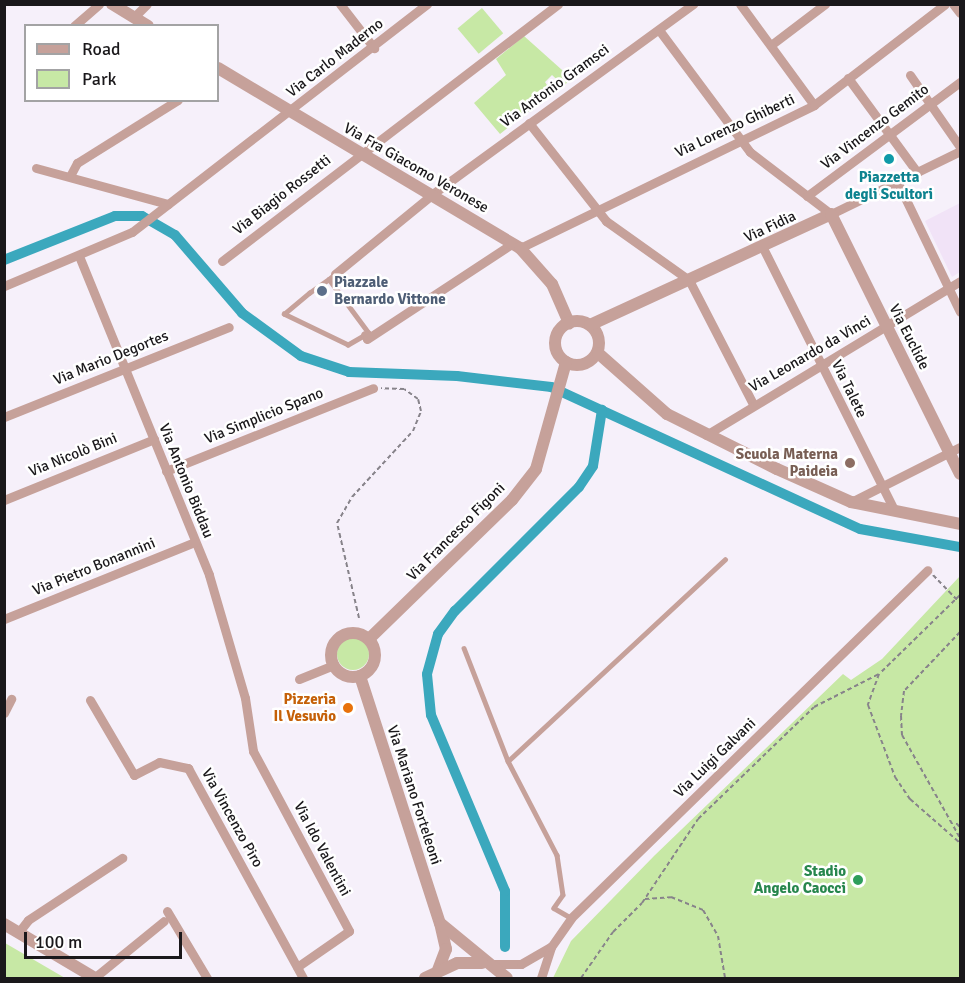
<!DOCTYPE html>
<meta charset="utf-8">
<style>
body{margin:0}
#map{position:relative;width:965px;height:983px;overflow:hidden;background:#f6f0fa;font-family:Signika,sans-serif}
div>[style]{position:absolute}
[style*='--x']{left:calc(var(--x)*1px);top:calc(var(--y)*1px);width:calc(var(--w)*1px);rotate:calc(var(--a)*1deg)}
.education>*{inset:0;background:#f1e3f7}
.green>*{inset:0;background:#c7e8a5;transform-origin:0 0}
.round{border-radius:50%}
.canal>*{height:10px;margin:-5px;padding:0 5px;transform-origin:5px;border-radius:5px;background:#3ba8bd}
.path>*{height:2px;margin-top:-1px;transform-origin:0;background:repeating-linear-gradient(90deg,#87838a 0 4.5px,transparent 0 7.5px)}
.service>*{height:4.5px;margin:-2.25px;padding:0 2.25px;transform-origin:2.25px;border-radius:2.25px;background:#c6a19a}
.minor>*{height:9px;margin:-4.5px;padding:0 4.5px;transform-origin:4.5px;border-radius:4.5px;background:#c6a19a}
.tertiary>*{height:12px;margin:-6px;padding:0 6px;transform-origin:6px;border-radius:6px;background:#c6a19a}
.tertiary>.ring{margin:-6px;padding:0;box-sizing:content-box;background:none;border:12px solid #c6a19a;border-radius:50%}
.dots>*{width:16px;height:16px;translate:-50% -50%;box-sizing:border-box;border:3px solid #fff;border-radius:50%}
span{translate:-50% -50%;white-space:nowrap;text-align:center;line-height:1.15;-webkit-text-stroke:5px #fff;paint-order:stroke}
.street-label{font-size:15px;color:#1a181b}
.culture-label{font-size:15px;color:#0d838f;font-weight:700}
.service-label{font-size:15px;color:#4e5e75;font-weight:700}
.left{translate:0 -50%;text-align:left}
.education-label{font-size:15px;color:#785e54;font-weight:700}
.right{translate:-100% -50%;text-align:right}
.food-label{font-size:15px;color:#c56008;font-weight:700}
.leisure-label{font-size:15px;color:#27864d;font-weight:700}
.frame{position:absolute;inset:0;border:6px solid #1a181b;pointer-events:none}
.legend{position:absolute;left:24px;top:24px;width:195px;height:78px;box-sizing:border-box;background:#fff;border:2px solid #a3a3a4;margin:0;padding:8px 10px;list-style:none;font-size:18px;color:#1a181b}
.legend li{display:flex;align-items:center;gap:12px;height:30px}
.legend b{width:30px;border:2px solid #a3a3a4}
.scale{position:absolute;left:24px;top:932px;width:158px;height:27px;box-sizing:border-box;border:3px solid #1a181b;border-top:0;padding-left:8px;font-size:18px;line-height:21px;white-space:nowrap;color:#1a181b;-webkit-text-stroke:4px #fff;paint-order:stroke}
</style>
<div id="map">
<div class="education">
<i style="clip-path:polygon(960px 203px,960px 272px,952px 277px,925px 221px)"></i>
</div>
<div class="green">
<i style="left:482px;top:8px;width:33px;height:32px;rotate:50deg"></i>
<i style="clip-path:polygon(524px 36px,571px 78px,564px 86px,552px 75px,545px 82px,552px 93px,500px 134px,474px 103px,506px 75px,496px 59px)"></i>
<i style="clip-path:polygon(960px 576px,960px 978px,553px 978px,571px 941px,654px 856px,843px 674px,851px 680px,882px 659px)"></i>
<i class="round" style="left:337px;top:638px;width:32px;height:32px"></i>
<i style="clip-path:polygon(5px 943px,65px 978px,5px 978px)"></i>
</div>
<div class="canal">
<i style="--x:4;--y:260;--w:119;--a:-21.6"></i>
<i style="--x:115;--y:216;--w:27;--a:0"></i>
<i style="--x:142;--y:216;--w:38;--a:30"></i>
<i style="--x:175;--y:235;--w:103;--a:49.3"></i>
<i style="--x:242;--y:313;--w:73;--a:36.1"></i>
<i style="--x:301;--y:356;--w:51;--a:18.4"></i>
<i style="--x:349;--y:372;--w:108;--a:2.1"></i>
<i style="--x:457;--y:376;--w:95;--a:6.7"></i>
<i style="--x:551;--y:387;--w:340;--a:24.7"></i>
<i style="--x:860;--y:529;--w:102;--a:10.2"></i>
<i style="--x:505;--y:947;--w:56;--a:-90"></i>
<i style="--x:505;--y:891;--w:191;--a:-112.8"></i>
<i style="--x:431;--y:715;--w:41;--a:-95.6"></i>
<i style="--x:427;--y:674;--w:41;--a:-74.6"></i>
<i style="--x:438;--y:634;--w:29;--a:-54"></i>
<i style="--x:455;--y:611;--w:175;--a:-45"></i>
<i style="--x:579;--y:487;--w:25;--a:-56"></i>
<i style="--x:593;--y:466;--w:57;--a:-80.9"></i>
</div>
<div class="path">
<i style="--x:933;--y:575;--w:39;--a:46"></i>
<i style="--x:960;--y:595;--w:113;--a:135.7"></i>
<i style="--x:879;--y:674;--w:33;--a:110"></i>
<i style="--x:868;--y:705;--w:77;--a:69.4"></i>
<i style="--x:895;--y:777;--w:27;--a:56"></i>
<i style="--x:910;--y:799;--w:67;--a:41.3"></i>
<i style="--x:359;--y:618;--w:98;--a:-103"></i>
<i style="--x:337;--y:523;--w:30;--a:-60"></i>
<i style="--x:352;--y:497;--w:90;--a:-47.3"></i>
<i style="--x:413;--y:431;--w:22;--a:-68"></i>
<i style="--x:421;--y:411;--w:12;--a:-104"></i>
<i style="--x:418;--y:399;--w:17;--a:-144"></i>
<i style="--x:404;--y:389;--w:23;--a:-178"></i>
<i style="--x:960;--y:632;--w:81;--a:133.5"></i>
<i style="--x:904;--y:691;--w:25;--a:97"></i>
<i style="--x:901;--y:716;--w:19;--a:87"></i>
<i style="--x:902;--y:735;--w:118;--a:60.6"></i>
<i style="--x:956;--y:823;--w:6;--a:45"></i>
<i style="--x:645;--y:899;--w:26;--a:-4"></i>
<i style="--x:671;--y:897;--w:35;--a:22"></i>
<i style="--x:703;--y:910;--w:30;--a:60"></i>
<i style="--x:718;--y:936;--w:43;--a:80.5"></i>
<i style="--x:581;--y:978;--w:56;--a:-55.2"></i>
<i style="--x:613;--y:932;--w:41;--a:-45"></i>
<i style="--x:642;--y:903;--w:101;--a:-56.3"></i>
<i style="--x:698;--y:819;--w:161;--a:-44"></i>
<i style="--x:814;--y:707;--w:73;--a:-26.9"></i>
</div>
<div class="service">
<i style="--x:329;--y:279;--w:67;--a:53.5"></i>
<i style="--x:369;--y:333;--w:24;--a:150"></i>
<i style="--x:348;--y:345;--w:71;--a:-154.2"></i>
<i style="--x:284;--y:314;--w:33;--a:-40"></i>
<i style="--x:309;--y:293;--w:24;--a:-35"></i>
<i style="--x:329;--y:279;--w:8;--a:-40"></i>
<i style="--x:464;--y:648;--w:121;--a:68.7"></i>
<i style="--x:508;--y:761;--w:106;--a:62.5"></i>
<i style="--x:557;--y:855;--w:40;--a:81.5"></i>
<i style="--x:563;--y:895;--w:16;--a:125"></i>
<i style="--x:554;--y:908;--w:20;--a:30"></i>
<i style="--x:508;--y:761;--w:296;--a:-42.9"></i>
</div>
<div class="minor">
<i style="--x:340;--y:4;--w:56;--a:52.3"></i>
<i style="--x:740;--y:4;--w:125;--a:53.8"></i>
<i style="--x:953;--y:4;--w:11;--a:52"></i>
<i style="--x:134;--y:17;--w:18;--a:-45"></i>
<i style="--x:74;--y:26;--w:33;--a:-41"></i>
<i style="--x:659;--y:30;--w:152;--a:53.3"></i>
<i style="--x:750;--y:152;--w:102;--a:37.4"></i>
<i style="--x:831;--y:214;--w:144;--a:-26"></i>
<i style="--x:771;--y:45;--w:68;--a:-37.2"></i>
<i style="--x:910;--y:75;--w:88;--a:55.2"></i>
<i style="--x:848;--y:78;--w:117;--a:53.7"></i>
<i style="--x:529;--y:123;--w:125;--a:51.8"></i>
<i style="--x:606;--y:221;--w:102;--a:35.4"></i>
<i style="--x:689;--y:280;--w:140;--a:62.7"></i>
<i style="--x:36;--y:168;--w:137;--a:15.3"></i>
<i style="--x:70;--y:176;--w:15;--a:-62"></i>
<i style="--x:77;--y:163;--w:119;--a:-32"></i>
<i style="--x:897;--y:181;--w:145;--a:64.3"></i>
<i style="--x:807;--y:196;--w:191;--a:-36.7"></i>
<i style="--x:520;--y:248;--w:327;--a:-25.9"></i>
<i style="--x:814;--y:105;--w:165;--a:-37.6"></i>
<i style="--x:763;--y:248;--w:293;--a:63.4"></i>
<i style="--x:79;--y:256;--w:344;--a:67.8"></i>
<i style="--x:209;--y:575;--w:128;--a:73.7"></i>
<i style="--x:245;--y:698;--w:54;--a:81.4"></i>
<i style="--x:253;--y:751;--w:204;--a:61.9"></i>
<i style="--x:349;--y:931;--w:63;--a:145.3"></i>
<i style="--x:222;--y:261;--w:423;--a:-37.4"></i>
<i style="--x:335;--y:274;--w:128;--a:-39.3"></i>
<i style="--x:434;--y:193;--w:321;--a:-36.1"></i>
<i style="--x:4;--y:286;--w:139;--a:-22.9"></i>
<i style="--x:132;--y:232;--w:373;--a:-37.7"></i>
<i style="--x:365;--y:335;--w:4;--a:63"></i>
<i style="--x:367;--y:339;--w:175;--a:-33.3"></i>
<i style="--x:4;--y:417;--w:242;--a:-21.8"></i>
<i style="--x:706;--y:435;--w:297;--a:-31.2"></i>
<i style="--x:166;--y:471;--w:223;--a:-21.8"></i>
<i style="--x:4;--y:500;--w:162;--a:-22.1"></i>
<i style="--x:851;--y:502;--w:122;--a:-26.8"></i>
<i style="--x:4;--y:619;--w:206;--a:-22"></i>
<i style="--x:299;--y:679;--w:38;--a:-22"></i>
<i style="--x:90;--y:700;--w:87;--a:59.6"></i>
<i style="--x:134;--y:775;--w:28;--a:-27"></i>
<i style="--x:159;--y:762;--w:30;--a:12"></i>
<i style="--x:188;--y:768;--w:239;--a:61.3"></i>
<i style="--x:4;--y:713;--w:16;--a:-63"></i>
<i style="--x:167;--y:911;--w:78;--a:59.2"></i>
<i style="--x:18;--y:933;--w:16;--a:-52"></i>
<i style="--x:28;--y:920;--w:113;--a:-33.4"></i>
<i style="--x:490;--y:964;--w:31;--a:0"></i>
<i style="--x:521;--y:964;--w:34;--a:-30"></i>
<i style="--x:94;--y:978;--w:90;--a:-39.2"></i>
<i style="--x:541;--y:978;--w:33;--a:-72"></i>
<i style="--x:551;--y:947;--w:35;--a:-55"></i>
<i style="--x:571;--y:918;--w:498;--a:-44.3"></i>
</div>
<div class="tertiary">
<i style="--x:112;--y:4;--w:42;--a:31.4"></i>
<i style="--x:218;--y:68;--w:352;--a:30.8"></i>
<i style="--x:520;--y:248;--w:48;--a:48.4"></i>
<i style="--x:552;--y:284;--w:43;--a:66.4"></i>
<i class="ring" style="left:555px;top:321px;width:32px;height:32px"></i>
<i style="--x:590;--y:325;--w:265;--a:-24.7"></i>
<i style="--x:831;--y:214;--w:290;--a:63.6"></i>
<i style="--x:598;--y:353;--w:92;--a:41.5"></i>
<i style="--x:667;--y:414;--w:123;--a:26.6"></i>
<i style="--x:777;--y:469;--w:81;--a:24"></i>
<i style="--x:851;--y:502;--w:111;--a:11.4"></i>
<i class="ring" style="left:331px;top:633px;width:32px;height:32px"></i>
<i style="--x:369;--y:639;--w:199;--a:-44.2"></i>
<i style="--x:512;--y:500;--w:39;--a:-52"></i>
<i style="--x:536;--y:469;--w:111;--a:-74.3"></i>
<i style="--x:360;--y:676;--w:260;--a:72.1"></i>
<i style="--x:440;--y:923;--w:27;--a:77"></i>
<i style="--x:446;--y:949;--w:22;--a:111"></i>
<i style="--x:4;--y:924;--w:106;--a:30.7"></i>
<i style="--x:441;--y:924;--w:85;--a:39.3"></i>
<i style="--x:425;--y:978;--w:35;--a:-25"></i>
<i style="--x:457;--y:963;--w:25;--a:0"></i>
</div>
<div class="dots">
<i style="left:889px;top:159px;background:#0f9aa8"></i>
<i style="left:322px;top:291px;background:#5c6f8a"></i>
<i style="left:850px;top:463px;background:#8d6e63"></i>
<i style="left:348px;top:708px;background:#e8710a"></i>
<i style="left:858px;top:880px;background:#2e9e5b"></i>
</div>
<div class="street-label">
<span style="left:335px;top:58px;rotate:-38deg">Via Carlo Maderno</span>
<span style="left:555px;top:86px;rotate:-36deg">Via Antonio Gramsci</span>
<span style="left:735px;top:126px;rotate:-25deg">Via Lorenzo Ghiberti</span>
<span style="left:875px;top:127px;rotate:-37deg">Via Vincenzo Gemito</span>
<span style="left:416px;top:168px;rotate:30deg">Via Fra Giacomo Veronese</span>
<span style="left:282px;top:195px;rotate:-38deg">Via Biagio Rossetti</span>
<span style="left:770px;top:227px;rotate:-25deg">Via Fidia</span>
<span style="left:909px;top:337px;rotate:63deg">Via Euclide</span>
<span style="left:810px;top:354px;rotate:-30deg">Via Leonardo da Vinci</span>
<span style="left:111px;top:358px;rotate:-22deg">Via Mario Degortes</span>
<span style="left:849px;top:389px;rotate:64deg">Via Talete</span>
<span style="left:264px;top:416px;rotate:-22deg">Via Simplicio Spano</span>
<span style="left:73px;top:455px;rotate:-22deg">Via Nicolò Bini</span>
<span style="left:186px;top:481px;rotate:68deg">Via Antonio Biddau</span>
<span style="left:456px;top:532px;rotate:-45deg">Via Francesco Figoni</span>
<span style="left:94px;top:567px;rotate:-22deg">Via Pietro Bonannini</span>
<span style="left:715px;top:758px;rotate:-44deg">Via Luigi Galvani</span>
<span style="left:414px;top:795px;rotate:72deg">Via Mariano Forteleoni</span>
<span style="left:232px;top:818px;rotate:61deg">Via Vincenzo Piro</span>
<span style="left:322px;top:849px;rotate:62deg">Via Ido Valentini</span>
</div>
<div class="culture-label">
<span style="left:889px;top:186px">Piazzetta<br>degli Scultori</span>
</div>
<div class="service-label">
<span class="left" style="left:334px;top:291px">Piazzale<br>Bernardo Vittone</span>
</div>
<div class="education-label">
<span class="right" style="left:838px;top:463px">Scuola Materna<br>Paideia</span>
</div>
<div class="food-label">
<span class="right" style="left:336px;top:708px">Pizzeria<br>Il Vesuvio</span>
</div>
<div class="leisure-label">
<span class="right" style="left:846px;top:880px">Stadio<br>Angelo Caocci</span>
</div>
<div class="frame"></div>
<ul class="legend">
<li><b style="height:8px;background:#c6a19a"></b>Road</li>
<li><b style="height:16px;background:#c7e8a5"></b>Park</li>
</ul>
<div class="scale">100 m</div>
</div>
